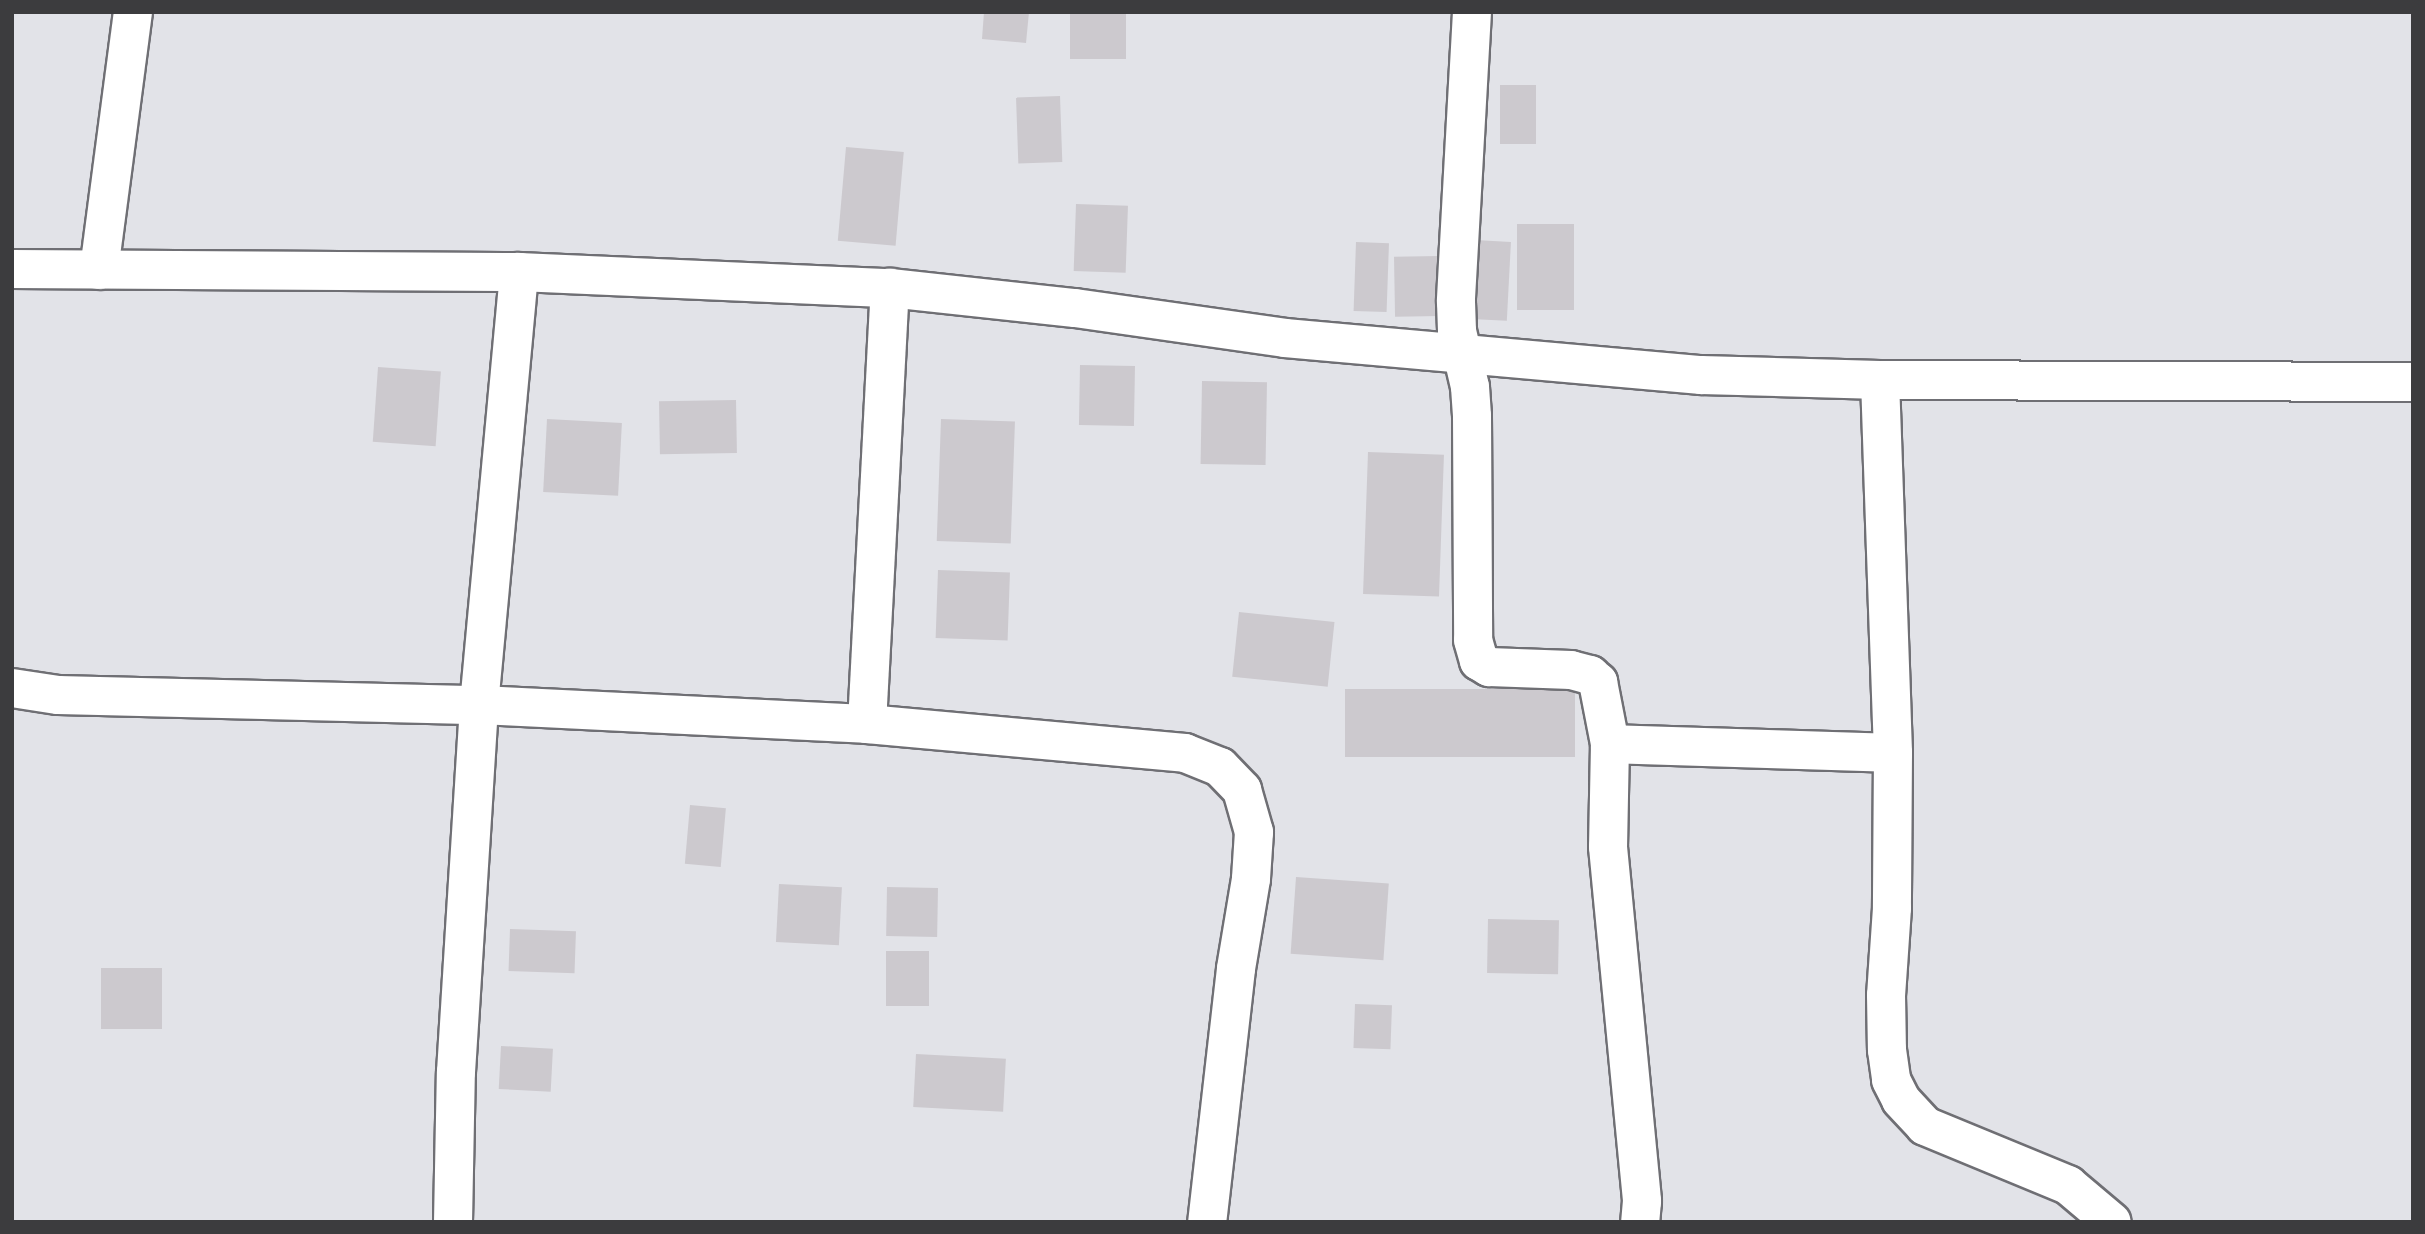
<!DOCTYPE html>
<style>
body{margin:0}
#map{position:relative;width:2425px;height:1234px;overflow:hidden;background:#e2e3e8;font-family:Lato,sans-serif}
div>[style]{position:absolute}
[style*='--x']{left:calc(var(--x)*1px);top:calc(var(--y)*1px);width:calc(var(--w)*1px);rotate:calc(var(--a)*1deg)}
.building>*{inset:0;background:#ccc9ce;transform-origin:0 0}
.roads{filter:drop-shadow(2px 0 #6f6f74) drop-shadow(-2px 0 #6f6f74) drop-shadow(0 2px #6f6f74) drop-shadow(0 -2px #6f6f74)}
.minor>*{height:38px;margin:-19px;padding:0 19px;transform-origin:19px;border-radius:19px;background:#fff}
span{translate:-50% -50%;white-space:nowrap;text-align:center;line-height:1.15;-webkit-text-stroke:6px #f0f0f6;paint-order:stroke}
.frame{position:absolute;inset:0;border:14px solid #3c3c3e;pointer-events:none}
</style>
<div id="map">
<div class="building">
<i style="clip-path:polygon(984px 12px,1029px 12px,1026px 43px,982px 39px)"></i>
<i style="left:1070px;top:12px;width:56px;height:47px"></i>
<i style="left:1500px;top:85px;width:36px;height:59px"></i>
<i style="left:1060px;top:96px;width:66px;height:44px;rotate:88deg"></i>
<i style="left:846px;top:147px;width:58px;height:94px;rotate:5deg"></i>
<i style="left:1076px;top:204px;width:52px;height:67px;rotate:2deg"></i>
<i style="left:1517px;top:224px;width:57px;height:86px"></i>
<i style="left:1475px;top:240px;width:36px;height:79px;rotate:3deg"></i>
<i style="left:1356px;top:242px;width:33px;height:69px;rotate:2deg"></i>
<i style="left:1439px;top:256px;width:60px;height:45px;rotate:89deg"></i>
<i style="left:1080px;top:365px;width:55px;height:60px;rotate:1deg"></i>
<i style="left:378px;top:367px;width:63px;height:75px;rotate:4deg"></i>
<i style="left:1202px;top:381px;width:65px;height:83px;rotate:1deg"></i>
<i style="left:736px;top:400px;width:53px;height:77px;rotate:89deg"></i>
<i style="left:547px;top:419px;width:75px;height:73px;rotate:3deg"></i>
<i style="left:941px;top:419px;width:74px;height:122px;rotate:2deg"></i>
<i style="left:1368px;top:452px;width:76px;height:142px;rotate:2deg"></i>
<i style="left:938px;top:570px;width:72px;height:68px;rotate:2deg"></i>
<i style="left:1239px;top:612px;width:96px;height:65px;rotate:6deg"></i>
<i style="left:1345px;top:689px;width:230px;height:68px"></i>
<i style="left:690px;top:805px;width:36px;height:59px;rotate:5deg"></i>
<i style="left:1296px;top:877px;width:93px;height:77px;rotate:4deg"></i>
<i style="left:779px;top:884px;width:63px;height:58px;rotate:3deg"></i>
<i style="left:887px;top:887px;width:51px;height:49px;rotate:1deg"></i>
<i style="left:1488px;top:919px;width:71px;height:54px;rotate:1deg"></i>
<i style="left:510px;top:929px;width:66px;height:42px;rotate:2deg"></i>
<i style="left:929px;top:951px;width:55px;height:43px;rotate:90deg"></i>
<i style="left:101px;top:968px;width:61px;height:61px"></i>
<i style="left:1355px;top:1004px;width:37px;height:44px;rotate:2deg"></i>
<i style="left:501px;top:1046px;width:52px;height:43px;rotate:3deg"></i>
<i style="left:916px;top:1054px;width:90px;height:53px;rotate:3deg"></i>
</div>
<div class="roads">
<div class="minor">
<i style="--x:1472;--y:12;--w:290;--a:93.2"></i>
<i style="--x:1456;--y:302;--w:29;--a:88"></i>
<i style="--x:1457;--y:331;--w:57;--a:76.9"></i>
<i style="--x:1470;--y:387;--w:29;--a:86"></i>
<i style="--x:1472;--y:416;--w:224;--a:89.7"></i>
<i style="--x:1473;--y:640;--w:22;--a:74"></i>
<i style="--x:1479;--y:661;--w:12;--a:31"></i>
<i style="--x:1489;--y:667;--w:82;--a:2.1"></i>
<i style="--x:1571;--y:670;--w:20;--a:15"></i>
<i style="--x:1590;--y:675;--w:11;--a:41"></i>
<i style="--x:1598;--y:682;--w:63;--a:79"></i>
<i style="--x:1610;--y:744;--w:103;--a:91.1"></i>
<i style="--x:1608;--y:847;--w:356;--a:84.5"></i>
<i style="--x:1642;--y:1201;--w:21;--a:95"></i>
<i style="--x:12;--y:269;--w:507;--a:0.34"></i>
<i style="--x:519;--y:272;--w:371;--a:2.5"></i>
<i style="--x:890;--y:288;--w:186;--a:6.2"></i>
<i style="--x:1075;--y:308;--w:212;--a:8.1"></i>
<i style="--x:1285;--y:338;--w:418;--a:5.1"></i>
<i style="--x:1701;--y:375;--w:179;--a:1.6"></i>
<i style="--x:1880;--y:380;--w:533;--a:0.21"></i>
<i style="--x:99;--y:270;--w:260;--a:-82.5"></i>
<i style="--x:1880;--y:380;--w:373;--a:88"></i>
<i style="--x:1893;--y:753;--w:155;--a:90.4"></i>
<i style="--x:1892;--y:908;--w:87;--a:93.9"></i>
<i style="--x:1886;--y:995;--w:55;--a:89"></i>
<i style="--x:1887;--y:1050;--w:30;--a:82"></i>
<i style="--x:1891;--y:1080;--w:22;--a:63"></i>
<i style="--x:1901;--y:1100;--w:35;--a:47"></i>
<i style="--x:1925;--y:1126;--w:155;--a:22.4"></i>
<i style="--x:2068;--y:1185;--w:57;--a:40.1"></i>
<i style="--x:12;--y:688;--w:47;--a:8.7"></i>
<i style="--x:58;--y:695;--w:421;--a:1.4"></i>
<i style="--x:479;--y:705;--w:388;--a:2.8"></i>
<i style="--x:867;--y:724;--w:437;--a:-87"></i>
<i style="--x:867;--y:724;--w:319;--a:5.2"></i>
<i style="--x:1185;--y:753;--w:38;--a:22"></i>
<i style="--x:1220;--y:767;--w:32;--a:46"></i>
<i style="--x:1242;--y:790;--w:44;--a:74.1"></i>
<i style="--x:1254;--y:832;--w:47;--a:93.7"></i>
<i style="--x:1251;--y:879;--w:91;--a:99.5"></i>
<i style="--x:1236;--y:969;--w:255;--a:96.5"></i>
<i style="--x:1610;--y:744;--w:283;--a:1.8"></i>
<i style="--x:453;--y:1222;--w:150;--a:-88.9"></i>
<i style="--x:456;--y:1072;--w:368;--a:-86.4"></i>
<i style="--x:479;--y:705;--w:435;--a:-84.7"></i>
</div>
</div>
<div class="frame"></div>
</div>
